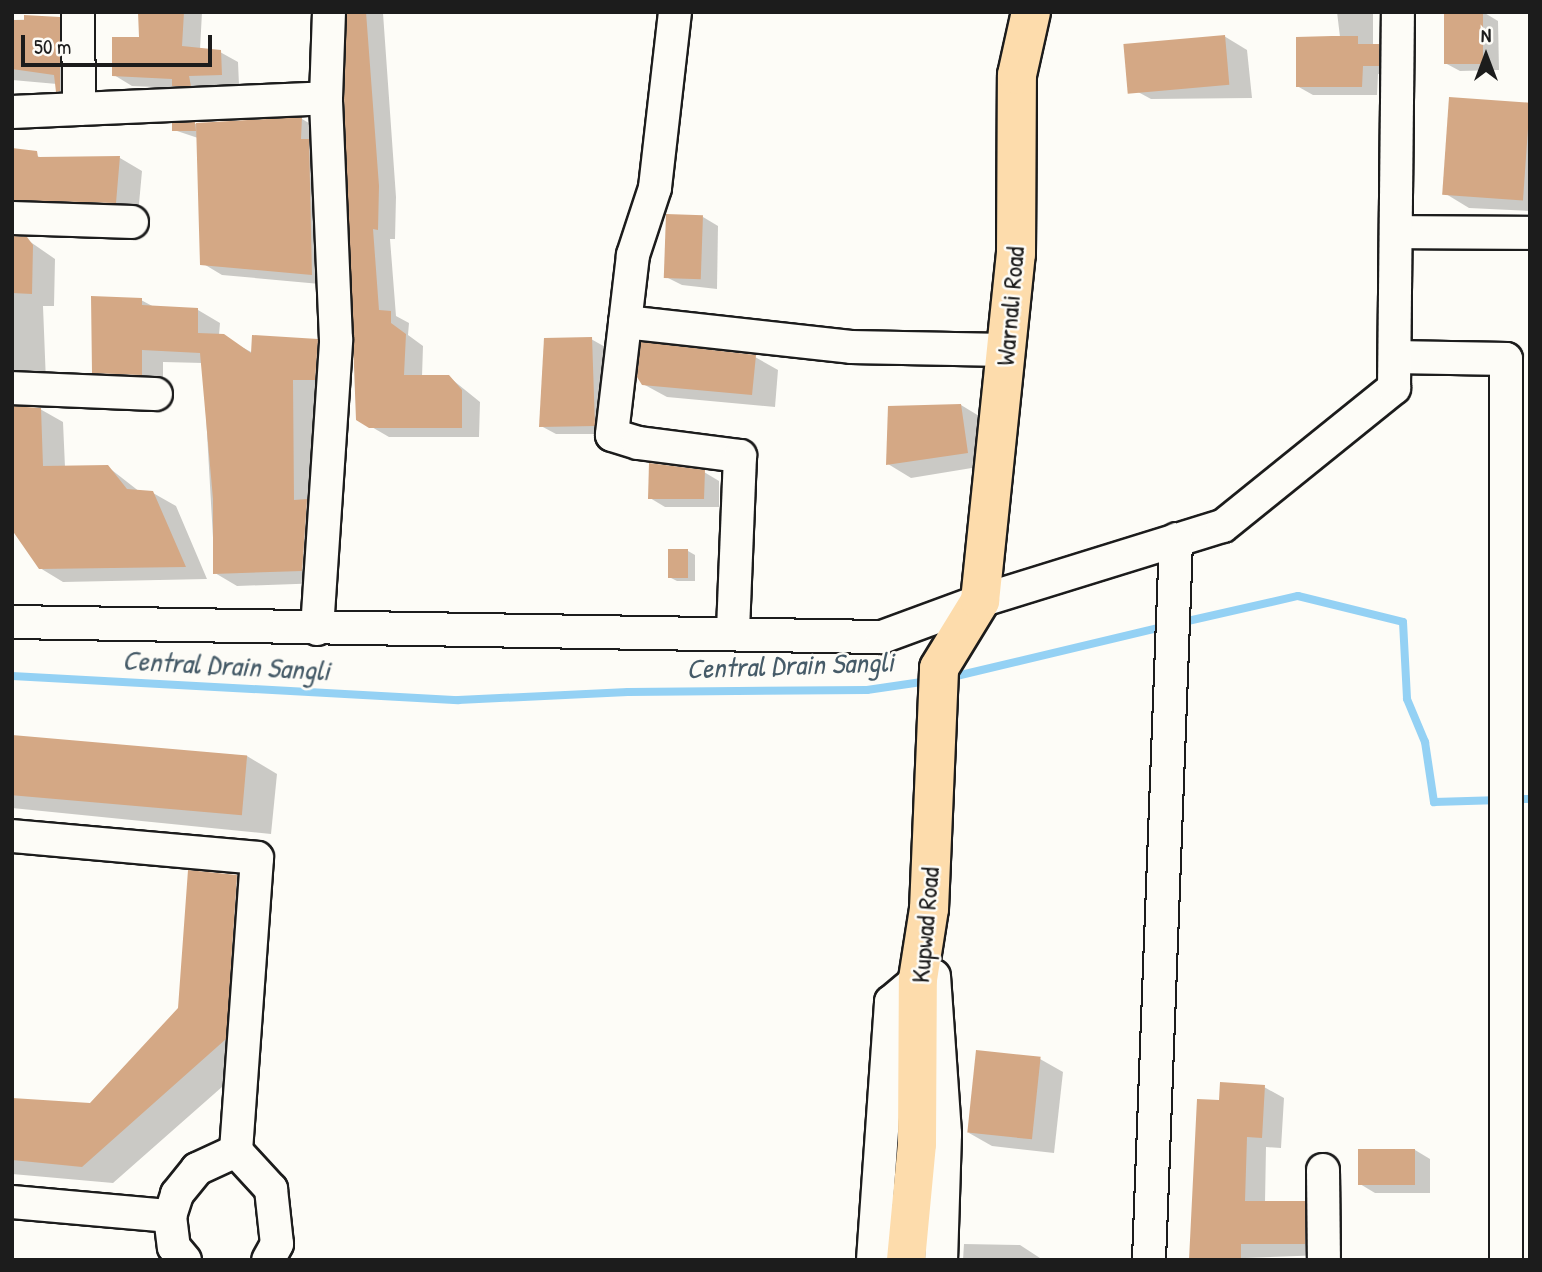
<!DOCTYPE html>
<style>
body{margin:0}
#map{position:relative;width:1542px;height:1272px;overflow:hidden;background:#fdfcf7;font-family:"Patrick Hand",sans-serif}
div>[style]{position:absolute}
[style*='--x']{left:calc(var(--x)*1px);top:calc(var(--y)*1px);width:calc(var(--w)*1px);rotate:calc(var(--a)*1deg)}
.shadow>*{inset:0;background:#0003}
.stream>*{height:8px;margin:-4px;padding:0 4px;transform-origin:4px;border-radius:4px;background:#94d1f4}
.building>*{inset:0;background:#d4a885;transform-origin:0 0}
.roads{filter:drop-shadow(2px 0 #1c1c1c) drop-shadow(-2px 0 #1c1c1c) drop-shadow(0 2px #1c1c1c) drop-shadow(0 -2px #1c1c1c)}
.minor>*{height:32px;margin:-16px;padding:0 16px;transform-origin:16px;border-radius:16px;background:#fdfcf7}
.major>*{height:38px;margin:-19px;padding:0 19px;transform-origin:19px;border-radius:19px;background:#fddcac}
span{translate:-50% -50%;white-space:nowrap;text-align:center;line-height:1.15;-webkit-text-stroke:5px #fdfcf7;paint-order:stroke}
.street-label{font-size:26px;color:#1c1c1c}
.water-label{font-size:28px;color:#465b68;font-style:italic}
.frame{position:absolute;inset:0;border:14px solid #1c1c1c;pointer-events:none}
.north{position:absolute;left:1451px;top:21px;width:70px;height:70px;-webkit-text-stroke:5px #fdfcf7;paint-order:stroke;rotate:0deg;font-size:19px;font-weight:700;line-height:28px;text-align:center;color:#1c1c1c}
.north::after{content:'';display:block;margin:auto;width:24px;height:32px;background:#1c1c1c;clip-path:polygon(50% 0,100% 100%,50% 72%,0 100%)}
.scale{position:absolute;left:21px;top:35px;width:191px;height:32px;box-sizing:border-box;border:4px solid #1c1c1c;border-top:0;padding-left:9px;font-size:21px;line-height:24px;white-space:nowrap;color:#1c1c1c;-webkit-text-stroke:5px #fdfcf7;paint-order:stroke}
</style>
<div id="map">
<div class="shadow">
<i style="clip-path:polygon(140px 12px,202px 12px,200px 50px,220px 52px,238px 62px,239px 85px,207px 86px,208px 95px,192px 96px,178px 88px,132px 86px,114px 75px,141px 38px)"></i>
<i style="clip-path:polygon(347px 12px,383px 13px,396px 197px,395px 239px,390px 239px,396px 316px,409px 323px,408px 335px,423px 346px,422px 377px,449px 377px,480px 402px,479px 437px,389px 437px,358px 419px)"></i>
<i style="clip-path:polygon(1337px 12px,1373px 12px,1373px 46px,1394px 54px,1394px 73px,1378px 74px,1377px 95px,1313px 95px,1297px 86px,1340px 37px)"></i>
<i style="clip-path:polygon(1483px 12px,1498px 21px,1499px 70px,1460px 71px,1445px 63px)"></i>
<i style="clip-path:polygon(59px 19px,79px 31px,78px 102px,58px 91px,57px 84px,12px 80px,12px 20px)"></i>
<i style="clip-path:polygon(1224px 36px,1247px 50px,1252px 98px,1151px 99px,1127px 86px)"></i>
<i style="clip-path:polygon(1530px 104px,1530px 211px,1469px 208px,1446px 194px)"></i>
<i style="clip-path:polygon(302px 119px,321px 130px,331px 285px,222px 275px,202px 263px,198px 138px,174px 130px,195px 124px)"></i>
<i style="clip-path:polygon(12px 150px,48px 159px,120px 158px,142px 171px,138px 215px,16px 232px,55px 259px,54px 306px,43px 306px,46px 382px,16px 402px,19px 407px,40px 409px,63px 422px,65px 467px,108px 467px,140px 492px,153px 493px,176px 506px,207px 579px,63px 582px,40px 568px,12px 488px)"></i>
<i style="clip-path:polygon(703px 217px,718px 226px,717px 289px,682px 285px,666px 277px)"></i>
<i style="clip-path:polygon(141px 300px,156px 308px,198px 310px,220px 323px,219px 335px,253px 353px,317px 341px,339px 353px,336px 392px,315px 391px,315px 506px,324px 583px,237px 586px,215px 573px,203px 363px,163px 362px,163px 387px,116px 385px,94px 372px)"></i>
<i style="clip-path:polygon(591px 339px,607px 348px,609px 434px,556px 434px,541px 426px)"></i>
<i style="clip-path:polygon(755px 357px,778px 370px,775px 407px,667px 397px,643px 384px)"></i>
<i style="clip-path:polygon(961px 405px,984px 419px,990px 465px,911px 478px,888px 464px)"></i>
<i style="clip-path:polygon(704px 472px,719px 481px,719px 507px,665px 507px,650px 498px)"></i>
<i style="clip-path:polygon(688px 551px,695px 555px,695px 581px,677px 581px,669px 577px)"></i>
<i style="clip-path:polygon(12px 737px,247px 756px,277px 774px,271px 834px,12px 808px)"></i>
<i style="clip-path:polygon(237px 876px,267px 894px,256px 1057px,113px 1183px,12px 1174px,12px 1100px,90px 1105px,179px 1008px)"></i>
<i style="clip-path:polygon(1040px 1059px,1063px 1072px,1054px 1153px,992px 1146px,969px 1133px)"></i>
<i style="clip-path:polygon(1264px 1087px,1284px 1098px,1281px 1148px,1266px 1147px,1265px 1203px,1305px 1203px,1325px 1215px,1325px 1255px,1192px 1260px,1221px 1102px)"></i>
<i style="clip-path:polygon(1415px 1150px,1430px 1159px,1430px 1193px,1375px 1193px,1360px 1184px)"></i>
<i style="clip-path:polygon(964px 1244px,1020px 1245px,1043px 1260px,963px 1260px)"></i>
</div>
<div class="stream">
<i style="--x:1179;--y:623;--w:122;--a:-12.8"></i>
<i style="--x:1298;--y:596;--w:108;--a:13.9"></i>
<i style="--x:1403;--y:622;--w:77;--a:87"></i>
<i style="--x:1407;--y:699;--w:47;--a:67.3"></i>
<i style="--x:1425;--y:742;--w:61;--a:81.5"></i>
<i style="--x:1434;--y:802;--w:67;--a:-1.7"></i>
<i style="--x:12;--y:676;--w:447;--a:3.1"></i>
<i style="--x:458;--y:700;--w:170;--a:-2.7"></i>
<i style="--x:628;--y:692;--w:239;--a:-0.5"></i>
<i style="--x:867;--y:690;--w:62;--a:-8.4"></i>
<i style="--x:948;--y:678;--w:225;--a:-13.4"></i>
<i style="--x:1514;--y:799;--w:16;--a:0"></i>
</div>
<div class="building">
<i style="clip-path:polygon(138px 12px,184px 12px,182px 46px,221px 50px,222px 75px,189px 76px,191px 86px,172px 86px,172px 79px,112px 76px,112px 37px,139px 37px)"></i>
<i style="clip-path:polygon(347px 12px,366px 12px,379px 186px,378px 230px,373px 229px,379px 310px,391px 311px,391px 323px,406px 334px,404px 375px,449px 375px,462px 390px,462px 428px,369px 428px,356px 420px,344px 98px)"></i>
<i style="left:1444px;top:12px;width:39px;height:52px"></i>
<i style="clip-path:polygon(24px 15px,60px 17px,60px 91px,56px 92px,54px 75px,12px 69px,12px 20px,24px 20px)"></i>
<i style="left:1225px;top:35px;width:50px;height:102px;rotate:85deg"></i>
<i style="clip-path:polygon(1332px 36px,1358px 36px,1358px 44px,1379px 44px,1379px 66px,1363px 66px,1362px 87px,1296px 87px,1296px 37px)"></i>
<i style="left:1449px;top:97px;width:81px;height:98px;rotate:4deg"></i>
<i style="clip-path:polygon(302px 117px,301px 139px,309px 139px,312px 275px,200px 265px,196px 123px)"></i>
<i style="clip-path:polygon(195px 122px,196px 131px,172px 131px,172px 123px)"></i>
<i style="clip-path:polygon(12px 148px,37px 151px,38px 157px,120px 156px,116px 203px,12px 200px)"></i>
<i style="left:666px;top:214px;width:37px;height:64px;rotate:2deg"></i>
<i style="clip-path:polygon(12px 236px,27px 237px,33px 245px,32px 294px,12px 293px)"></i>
<i style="clip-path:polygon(91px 296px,142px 298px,142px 305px,198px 308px,198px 333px,224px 334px,251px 353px,252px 335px,318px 339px,315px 380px,293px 380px,294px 500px,307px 499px,302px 571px,213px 574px,213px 499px,200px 353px,142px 350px,142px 375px,92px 373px)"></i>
<i style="clip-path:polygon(592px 337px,595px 426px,539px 427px,544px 338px)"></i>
<i style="clip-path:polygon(641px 342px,756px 355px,752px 395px,642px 385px,637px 377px)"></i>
<i style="clip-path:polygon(961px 404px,968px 453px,886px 465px,888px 406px)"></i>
<i style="clip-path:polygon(12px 406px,41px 408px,43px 466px,108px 465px,127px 489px,153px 491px,186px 567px,39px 569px,12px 530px)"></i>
<i style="clip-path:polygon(649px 463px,705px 470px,704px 499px,648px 499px)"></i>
<i style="left:668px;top:549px;width:20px;height:29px"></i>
<i style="left:12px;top:735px;width:236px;height:60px;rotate:5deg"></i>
<i style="clip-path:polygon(188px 870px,237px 875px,226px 1039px,82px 1167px,12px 1160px,12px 1098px,90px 1103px,178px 1008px)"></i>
<i style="left:976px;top:1050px;width:65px;height:83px;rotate:6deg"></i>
<i style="clip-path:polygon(1220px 1082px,1265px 1085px,1262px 1138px,1247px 1137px,1245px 1201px,1305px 1201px,1305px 1244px,1241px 1244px,1241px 1259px,1189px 1260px,1197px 1099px,1219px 1100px)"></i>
<i style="left:1358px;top:1149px;width:57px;height:36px"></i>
</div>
<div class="roads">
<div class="minor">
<i style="--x:78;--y:12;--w:97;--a:89.4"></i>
<i style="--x:79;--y:109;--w:247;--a:-2.5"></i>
<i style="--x:675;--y:12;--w:177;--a:96.5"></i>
<i style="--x:655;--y:188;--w:71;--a:108.2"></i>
<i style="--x:633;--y:255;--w:181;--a:96.7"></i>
<i style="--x:612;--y:435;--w:27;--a:17"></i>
<i style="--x:638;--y:443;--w:103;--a:7.3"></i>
<i style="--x:740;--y:456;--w:177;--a:92.3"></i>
<i style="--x:12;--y:112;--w:67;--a:-2.6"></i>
<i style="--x:12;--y:218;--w:120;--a:1.9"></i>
<i style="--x:1396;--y:232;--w:134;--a:0.4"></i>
<i style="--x:625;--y:322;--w:227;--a:6.3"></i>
<i style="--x:851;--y:347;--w:155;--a:1.1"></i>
<i style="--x:1395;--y:357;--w:111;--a:1"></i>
<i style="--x:1506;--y:359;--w:901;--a:90"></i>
<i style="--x:12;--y:388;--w:144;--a:2.4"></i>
<i style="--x:12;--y:622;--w:870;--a:0.99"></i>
<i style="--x:882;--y:637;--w:104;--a:-20.2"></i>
<i style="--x:980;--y:601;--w:254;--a:-17.2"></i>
<i style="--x:1223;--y:526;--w:220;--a:-38.9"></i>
<i style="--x:1394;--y:388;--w:376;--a:-89.4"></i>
<i style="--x:317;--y:629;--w:290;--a:-86.2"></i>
<i style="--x:336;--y:340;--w:242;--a:-92.4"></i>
<i style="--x:326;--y:98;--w:86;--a:-88"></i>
<i style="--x:12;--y:836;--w:246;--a:5.1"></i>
<i style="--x:257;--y:858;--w:294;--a:94.1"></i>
<i style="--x:236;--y:1151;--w:52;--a:47.4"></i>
<i style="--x:271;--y:1189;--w:55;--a:83.8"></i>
<i style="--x:277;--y:1244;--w:18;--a:119"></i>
<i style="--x:934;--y:976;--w:158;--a:86"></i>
<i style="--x:945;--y:1134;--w:126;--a:91.8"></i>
<i style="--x:1323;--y:1170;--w:90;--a:89.4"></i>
<i style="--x:12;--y:1202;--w:159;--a:5.1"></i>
<i style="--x:170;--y:1216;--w:31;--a:83"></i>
<i style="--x:174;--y:1247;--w:17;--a:50"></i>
<i style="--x:170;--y:1216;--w:23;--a:-72"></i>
<i style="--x:177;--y:1194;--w:32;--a:-51"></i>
<i style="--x:197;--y:1169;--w:43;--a:-24.8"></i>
<i style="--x:873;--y:1260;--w:259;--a:-86"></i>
<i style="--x:891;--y:1002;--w:35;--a:-40"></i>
<i style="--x:1149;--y:1260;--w:721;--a:-87.85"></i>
</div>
<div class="major">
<i style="--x:906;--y:1260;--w:117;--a:-84.6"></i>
<i style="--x:917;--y:1144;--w:165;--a:-89.7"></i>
<i style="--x:918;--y:979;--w:71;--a:-81.1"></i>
<i style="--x:929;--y:909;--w:241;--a:-87.6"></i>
<i style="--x:939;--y:668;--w:79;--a:-58.5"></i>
<i style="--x:980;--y:601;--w:349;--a:-84.1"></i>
<i style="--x:1016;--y:254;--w:179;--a:-89.7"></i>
<i style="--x:1017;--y:75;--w:65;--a:-77.5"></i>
</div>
</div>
<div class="street-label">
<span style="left:1010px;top:306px;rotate:-85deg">Warnali Road</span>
<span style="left:925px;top:925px;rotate:-85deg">Kupwad Road</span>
</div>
<div class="water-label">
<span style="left:226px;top:665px;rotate:3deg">Central Drain Sangli</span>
<span style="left:790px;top:665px;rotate:-2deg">Central Drain Sangli</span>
</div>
<div class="frame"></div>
<div class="north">N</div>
<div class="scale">50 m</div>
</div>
